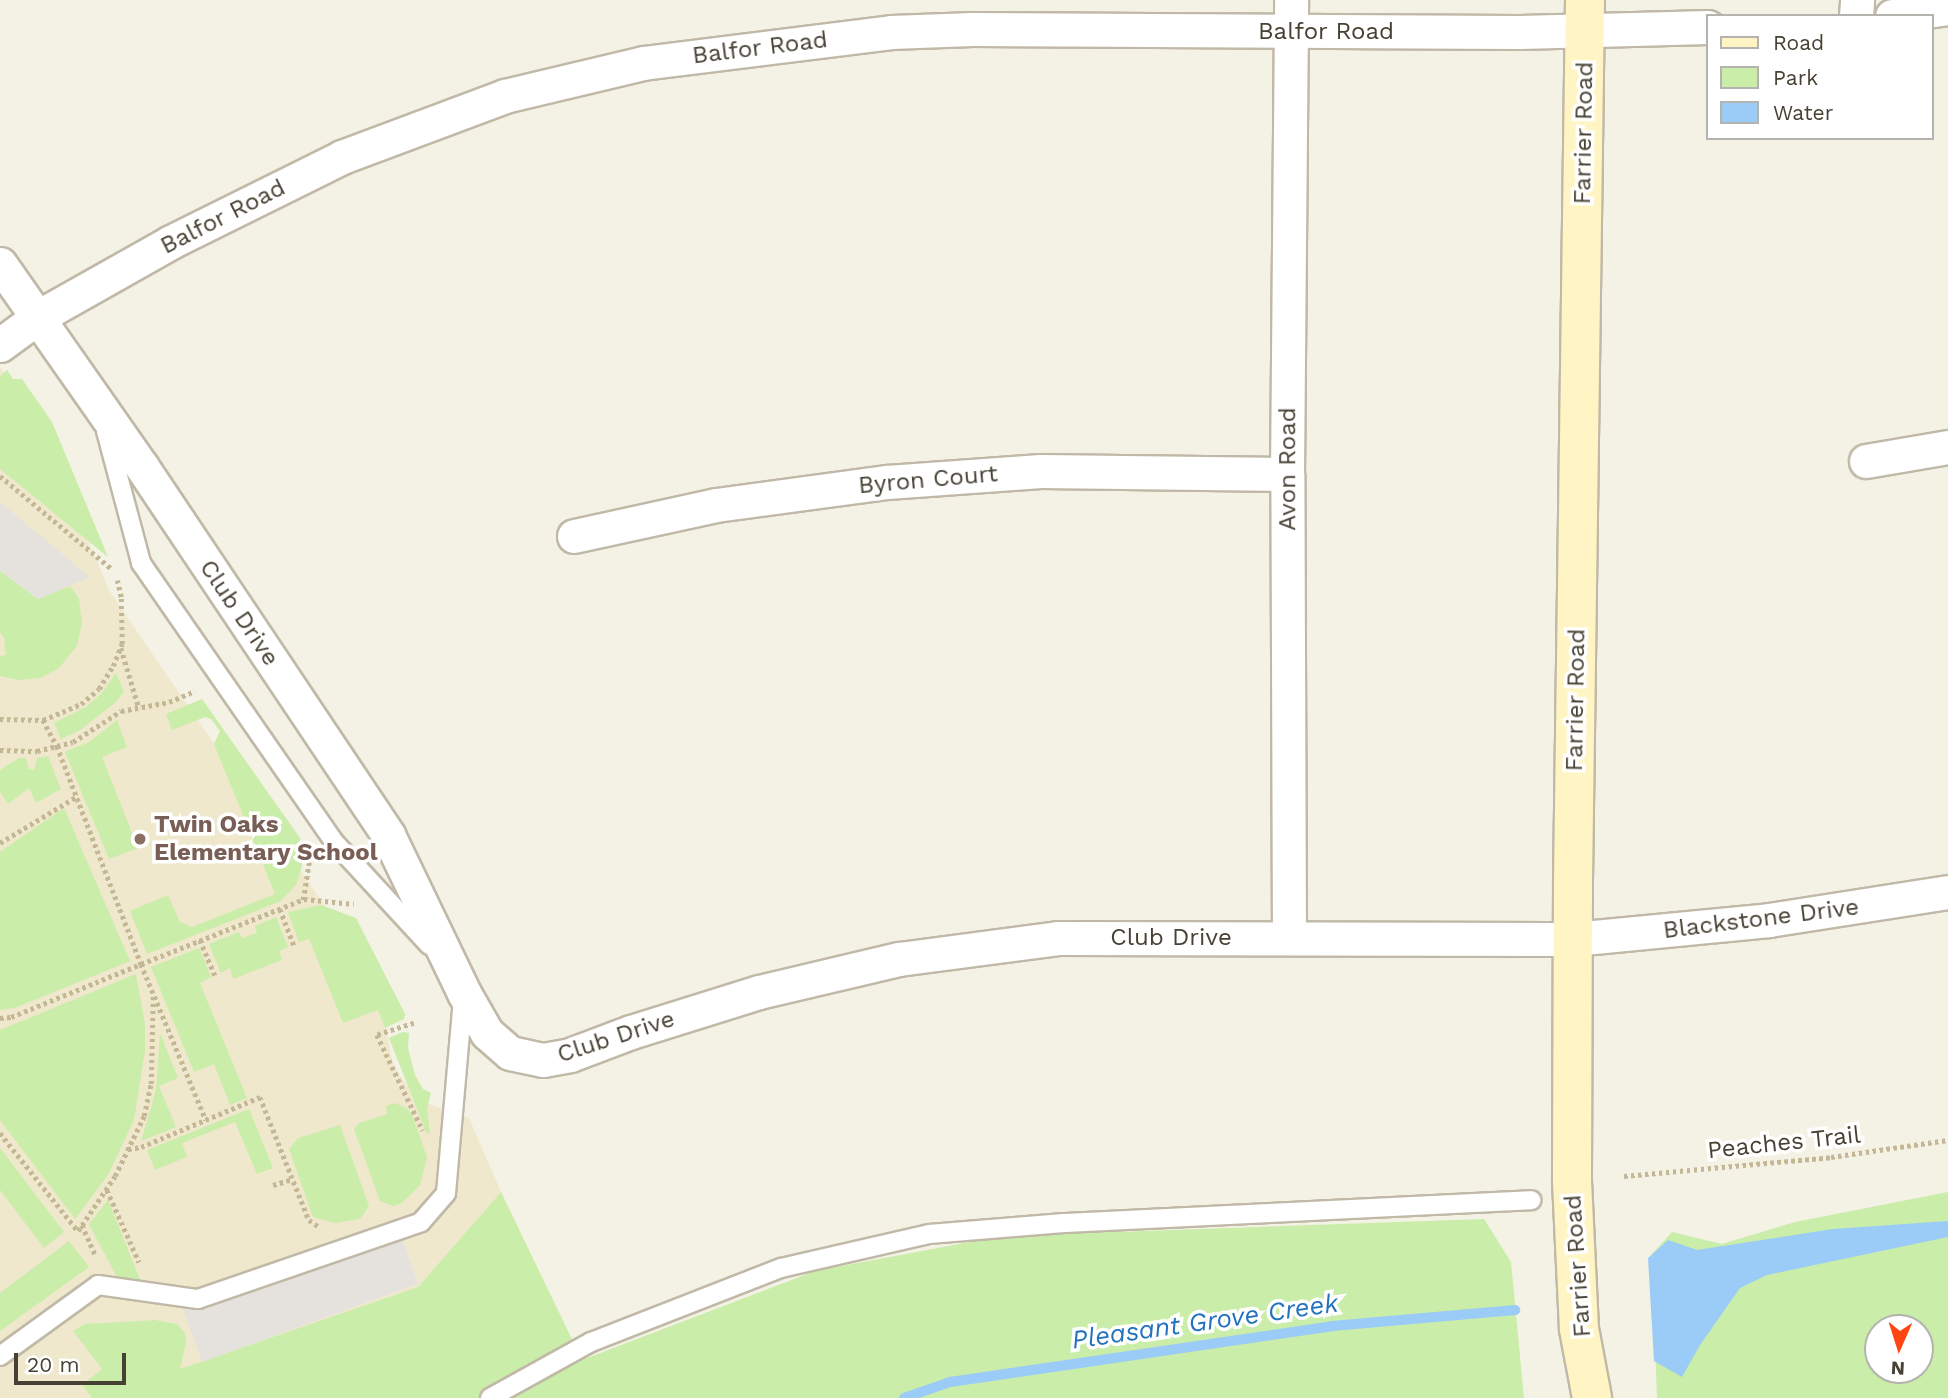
<!DOCTYPE html>
<style>
body{margin:0}
#map{position:relative;width:1948px;height:1398px;overflow:hidden;background:#f4f1e5;font-family:"Work Sans",sans-serif}
div>[style]{position:absolute}
[style*='--x']{left:calc(var(--x)*1px);top:calc(var(--y)*1px);width:calc(var(--w)*1px);rotate:calc(var(--a)*1deg)}
.education>*{inset:0;background:#efe8cd}
.green>*{inset:0;background:#caeda9}
.parking>*{inset:0;background:#e5e2de;transform-origin:0 0}
.water>*{inset:0;background:#9bcbf7}
.stream>*{height:10px;margin:-5px;padding:0 5px;transform-origin:5px;border-radius:5px;background:#9bcbf7}
.path>*{height:4.5px;margin-top:-2.25px;transform-origin:0;background:repeating-linear-gradient(90deg,#c4b796 0 3.5px,transparent 0 7px)}
.roads{filter:drop-shadow(2px 0 #c1b9a7) drop-shadow(-2px 0 #c1b9a7) drop-shadow(0 2px #c1b9a7) drop-shadow(0 -2px #c1b9a7)}
.lane>*{height:18px;margin:-9px;padding:0 9px;transform-origin:9px;border-radius:9px;background:#fff}
.street>*{height:33px;margin:-16.5px;padding:0 16.5px;transform-origin:16.5px;border-radius:16.5px;background:#fff}
.secondary>*{height:38px;margin:-19px;padding:0 19px;transform-origin:19px;border-radius:19px;background:#fff5c4}
.dots>*{width:19px;height:19px;translate:-50% -50%;box-sizing:border-box;border:4px solid #fff;border-radius:50%}
span{translate:-50% -50%;white-space:nowrap;text-align:center;line-height:1.15;-webkit-text-stroke:7px #fff;paint-order:stroke}
.street-label{font-size:24px;color:#474134}
.education-label{font-size:24px;color:#785e54;font-weight:700}
.left{translate:0 -50%;text-align:left}
.water-label{font-size:26px;color:#2272be;font-style:italic}
.legend{position:absolute;left:1706px;top:14px;width:228px;height:126px;box-sizing:border-box;background:#fff;border:2px solid #b5b3ae;margin:0;padding:9px 12px;list-style:none;font-size:21px;color:#474134}
.legend li{display:flex;align-items:center;gap:14px;height:35px}
.legend b{width:35px;border:2px solid #b5b3ae}
.north{position:absolute;left:1864px;top:1314px;width:70px;height:70px;box-sizing:border-box;background:#fff;border:2px solid #b5b3ae;border-radius:50%;rotate:183deg;font-size:19px;font-weight:700;line-height:28px;text-align:center;color:#474134}
.north::after{content:'';display:block;margin:auto;width:24px;height:32px;background:#ff4511;clip-path:polygon(50% 0,100% 100%,50% 72%,0 100%)}
.scale{position:absolute;left:14px;top:1353px;width:112px;height:32px;box-sizing:border-box;border:4px solid #474134;border-top:0;padding-left:9px;font-size:21px;line-height:24px;white-space:nowrap;color:#474134;-webkit-text-stroke:5px #fff;paint-order:stroke}
</style>
<div id="map">
<div class="education">
<i style="clip-path:polygon(0 367px,44px 437px,110px 592px,344px 934px,382px 1009px,393px 1065px,417px 1100px,469px 1118px,501px 1192px,418px 1287px,201px 1362px,147px 1398px,0 1398px)"></i>
</div>
<div class="green">
<i style="clip-path:polygon(7px 370px,13px 379px,22px 379px,52px 422px,108px 557px,0 469px,0 376px)"></i>
<i style="clip-path:polygon(0 571px,38px 599px,70px 586px,79px 599px,82px 623px,77px 646px,59px 668px,41px 678px,18px 680px,0 676px,0 656px,6px 655px,4px 638px,0 632px)"></i>
<i style="clip-path:polygon(116px 673px,124px 692px,115px 703px,80px 730px,61px 739px,54px 723px,86px 707px,102px 693px)"></i>
<i style="clip-path:polygon(202px 699px,300px 838px,302px 866px,296px 885px,281px 901px,147px 954px,130px 911px,168px 895px,180px 922px,192px 927px,275px 894px,214px 744px,220px 731px,211px 719px,205px 717px,172px 730px,166px 714px)"></i>
<i style="clip-path:polygon(117px 720px,127px 747px,102px 757px,138px 848px,109px 859px,65px 752px,89px 742px)"></i>
<i style="clip-path:polygon(48px 756px,61px 789px,36px 803px,29px 788px,8px 804px,0 792px,0 770px,19px 758px,26px 758px,29px 769px,34px 770px,37px 758px)"></i>
<i style="clip-path:polygon(64px 808px,130px 961px,15px 1008px,0 1010px,0 852px)"></i>
<i style="clip-path:polygon(321px 905px,356px 918px,405px 1014px,404px 1019px,385px 1028px,378px 1010px,343px 1023px,309px 939px,299px 942px,288px 912px)"></i>
<i style="clip-path:polygon(276px 917px,288px 947px,279px 951px,282px 960px,233px 979px,230px 968px,221px 973px,209px 944px,239px 932px,242px 938px,257px 933px,255px 926px)"></i>
<i style="clip-path:polygon(199px 948px,211px 977px,200px 983px,247px 1098px,230px 1105px,214px 1064px,194px 1072px,151px 967px)"></i>
<i style="clip-path:polygon(136px 974px,145px 1024px,145px 1051px,134px 1120px,108px 1175px,75px 1219px,0 1120px,0 1030px)"></i>
<i style="clip-path:polygon(403px 1032px,409px 1033px,408px 1048px,415px 1075px,423px 1089px,431px 1093px,427px 1109px,430px 1133px,427px 1134px,389px 1038px)"></i>
<i style="clip-path:polygon(160px 1033px,178px 1078px,159px 1086px,176px 1127px,141px 1141px,156px 1090px)"></i>
<i style="clip-path:polygon(395px 1103px,406px 1108px,412px 1115px,427px 1157px,420px 1185px,402px 1203px,393px 1206px,380px 1201px,354px 1129px,359px 1123px,387px 1114px,386px 1106px)"></i>
<i style="clip-path:polygon(249px 1109px,273px 1168px,257px 1174px,235px 1122px,182px 1143px,187px 1157px,155px 1170px,147px 1150px)"></i>
<i style="clip-path:polygon(340px 1125px,369px 1206px,360px 1219px,335px 1223px,313px 1217px,289px 1149px,298px 1138px)"></i>
<i style="clip-path:polygon(0 1148px,64px 1232px,44px 1248px,0 1190px)"></i>
<i style="clip-path:polygon(501px 1192px,582px 1360px,815px 1271px,1002px 1236px,1484px 1219px,1511px 1262px,1524px 1398px,92px 1398px,82px 1385px,102px 1369px,73px 1331px,85px 1324px,155px 1320px,177px 1324px,185px 1333px,186px 1342px,180px 1369px,418px 1287px)"></i>
<i style="clip-path:polygon(evenodd,1948px 1192px,1948px 1398px,1657px 1398px,1652px 1254px,1672px 1232px,1722px 1244px,1795px 1222px,1948px 1192px,1878px 1328px,1920px 1328px,1920px 1370px,1878px 1370px,1878px 1328px)"></i>
<i style="clip-path:polygon(108px 1200px,141px 1282px,122px 1287px,89px 1224px)"></i>
<i style="clip-path:polygon(69px 1241px,89px 1267px,0 1331px,0 1293px)"></i>
</div>
<div class="parking">
<i style="clip-path:polygon(0 502px,90px 577px,38px 599px,0 570px)"></i>
<i style="left:398px;top:1228px;width:59px;height:230px;rotate:70deg"></i>
</div>
<div class="water">
<i style="clip-path:polygon(1948px 1221px,1948px 1237px,1767px 1275px,1740px 1288px,1700px 1345px,1682px 1377px,1654px 1361px,1648px 1258px,1668px 1240px,1697px 1250px,1833px 1229px)"></i>
</div>
<div class="stream">
<i style="--x:904;--y:1398;--w:49;--a:-19.2"></i>
<i style="--x:950;--y:1382;--w:386;--a:-8.3"></i>
<i style="--x:1332;--y:1326;--w:184;--a:-5"></i>
</div>
<div class="path">
<i style="--x:0;--y:476;--w:146;--a:39.7"></i>
<i style="--x:121;--y:648;--w:63;--a:73.3"></i>
<i style="--x:0;--y:719;--w:43;--a:1.3"></i>
<i style="--x:43;--y:720;--w:41;--a:-22.8"></i>
<i style="--x:81;--y:704;--w:23;--a:-40"></i>
<i style="--x:99;--y:689;--w:27;--a:-59"></i>
<i style="--x:113;--y:666;--w:24;--a:-68"></i>
<i style="--x:122;--y:644;--w:47;--a:-91.2"></i>
<i style="--x:121;--y:597;--w:17;--a:-103"></i>
<i style="--x:43;--y:720;--w:30;--a:62"></i>
<i style="--x:57;--y:746;--w:16;--a:-14"></i>
<i style="--x:73;--y:742;--w:57;--a:-32.9"></i>
<i style="--x:121;--y:711;--w:49;--a:-10.6"></i>
<i style="--x:169;--y:702;--w:28;--a:-23"></i>
<i style="--x:0;--y:750;--w:37;--a:2"></i>
<i style="--x:37;--y:751;--w:21;--a:-14"></i>
<i style="--x:57;--y:746;--w:234;--a:68.9"></i>
<i style="--x:141;--y:964;--w:175;--a:-21.7"></i>
<i style="--x:304;--y:899;--w:50;--a:5.7"></i>
<i style="--x:0;--y:843;--w:89;--a:-31.2"></i>
<i style="--x:303;--y:900;--w:45;--a:-81"></i>
<i style="--x:280;--y:909;--w:39;--a:69"></i>
<i style="--x:200;--y:940;--w:39;--a:67"></i>
<i style="--x:0;--y:1018;--w:11;--a:-5"></i>
<i style="--x:11;--y:1017;--w:140;--a:-22.2"></i>
<i style="--x:141;--y:964;--w:169;--a:67.4"></i>
<i style="--x:414;--y:1023;--w:39;--a:162"></i>
<i style="--x:377;--y:1035;--w:106;--a:64.4"></i>
<i style="--x:0;--y:1133;--w:125;--a:51.5"></i>
<i style="--x:78;--y:1231;--w:66;--a:-56.1"></i>
<i style="--x:115;--y:1176;--w:67;--a:-64.2"></i>
<i style="--x:144;--y:1116;--w:33;--a:-78"></i>
<i style="--x:151;--y:1084;--w:90;--a:-88.7"></i>
<i style="--x:128;--y:1149;--w:13;--a:-9"></i>
<i style="--x:141;--y:1147;--w:129;--a:-22.8"></i>
<i style="--x:260;--y:1097;--w:132;--a:68.3"></i>
<i style="--x:309;--y:1220;--w:14;--a:34"></i>
<i style="--x:1624;--y:1176;--w:208;--a:-5.2"></i>
<i style="--x:1831;--y:1157;--w:118;--a:-8.3"></i>
<i style="--x:273;--y:1185;--w:21;--a:-17"></i>
<i style="--x:107;--y:1190;--w:79;--a:66"></i>
<i style="--x:82;--y:1225;--w:35;--a:66"></i>
</div>
<div class="roads">
<div class="lane">
<i style="--x:106;--y:431;--w:137;--a:75.1"></i>
<i style="--x:141;--y:563;--w:341;--a:55.3"></i>
<i style="--x:335;--y:843;--w:139;--a:47.3"></i>
<i style="--x:0;--y:1356;--w:121;--a:-35.9"></i>
<i style="--x:98;--y:1285;--w:101;--a:8"></i>
<i style="--x:198;--y:1299;--w:236;--a:-19"></i>
<i style="--x:421;--y:1222;--w:38;--a:-49"></i>
<i style="--x:446;--y:1193;--w:194;--a:-85"></i>
<i style="--x:490;--y:1398;--w:115;--a:-29"></i>
<i style="--x:591;--y:1342;--w:204;--a:-21.3"></i>
<i style="--x:781;--y:1268;--w:152;--a:-12.9"></i>
<i style="--x:929;--y:1234;--w:135;--a:-4.7"></i>
<i style="--x:1064;--y:1223;--w:468;--a:-2.8"></i>
</div>
<div class="street">
<i style="--x:1856;--y:16;--w:16;--a:-86"></i>
<i style="--x:1892;--y:16;--w:57;--a:-8.1"></i>
<i style="--x:0;--y:264;--w:248;--a:55"></i>
<i style="--x:142;--y:467;--w:443;--a:56.2"></i>
<i style="--x:388;--y:835;--w:175;--a:64.3"></i>
<i style="--x:464;--y:993;--w:46;--a:60.1"></i>
<i style="--x:487;--y:1033;--w:30;--a:41"></i>
<i style="--x:510;--y:1053;--w:34;--a:12"></i>
<i style="--x:543;--y:1060;--w:27;--a:-10"></i>
<i style="--x:570;--y:1055;--w:65;--a:-20.7"></i>
<i style="--x:631;--y:1032;--w:134;--a:-17.4"></i>
<i style="--x:759;--y:992;--w:144;--a:-13.3"></i>
<i style="--x:899;--y:959;--w:160;--a:-7.5"></i>
<i style="--x:1058;--y:938;--w:515;--a:0.11"></i>
<i style="--x:1573;--y:939;--w:197;--a:-5.5"></i>
<i style="--x:1769;--y:920;--w:181;--a:-8.9"></i>
<i style="--x:0;--y:345;--w:47;--a:-36.4"></i>
<i style="--x:38;--y:317;--w:153;--a:-29.4"></i>
<i style="--x:171;--y:242;--w:191;--a:-26.4"></i>
<i style="--x:342;--y:157;--w:174;--a:-20.5"></i>
<i style="--x:505;--y:96;--w:142;--a:-13.4"></i>
<i style="--x:643;--y:63;--w:250;--a:-7.1"></i>
<i style="--x:891;--y:32;--w:81;--a:-2.1"></i>
<i style="--x:972;--y:29;--w:548;--a:0.31"></i>
<i style="--x:1520;--y:32;--w:188;--a:-1.5"></i>
<i style="--x:1866;--y:461;--w:83;--a:-9.7"></i>
<i style="--x:574;--y:536;--w:145;--a:-12.3"></i>
<i style="--x:716;--y:505;--w:173;--a:-7.7"></i>
<i style="--x:887;--y:482;--w:154;--a:-4.1"></i>
<i style="--x:1041;--y:471;--w:246;--a:0.7"></i>
<i style="--x:1289;--y:938;--w:464;--a:-90.2"></i>
<i style="--x:1287;--y:474;--w:474;--a:-89.5"></i>
</div>
<div class="secondary">
<i style="--x:1585;--y:0;--w:886;--a:90.78"></i>
<i style="--x:1573;--y:886;--w:295;--a:90.2"></i>
<i style="--x:1572;--y:1181;--w:148;--a:87.3"></i>
<i style="--x:1579;--y:1329;--w:70;--a:79.3"></i>
</div>
</div>
<div class="dots">
<i style="left:140px;top:839px;background:#8d6e63"></i>
</div>
<div class="street-label">
<span style="left:1326px;top:32px">Balfor Road</span>
<span style="left:760px;top:48px;rotate:-7deg">Balfor Road</span>
<span style="left:1584px;top:133px;rotate:-89deg">Farrier Road</span>
<span style="left:223px;top:217px;rotate:-27deg">Balfor Road</span>
<span style="left:1288px;top:469px;rotate:-90deg">Avon Road</span>
<span style="left:928px;top:480px;rotate:-5deg">Byron Court</span>
<span style="left:239px;top:613px;rotate:56deg">Club Drive</span>
<span style="left:1576px;top:700px;rotate:-89deg">Farrier Road</span>
<span style="left:1761px;top:919px;rotate:-7deg">Blackstone Drive</span>
<span style="left:1171px;top:938px">Club Drive</span>
<span style="left:616px;top:1037px;rotate:-18deg">Club Drive</span>
<span style="left:1784px;top:1143px;rotate:-6deg">Peaches Trail</span>
<span style="left:1578px;top:1266px;rotate:-94deg">Farrier Road</span>
</div>
<div class="education-label">
<span class="left" style="left:154px;top:839px">Twin Oaks<br>Elementary School</span>
</div>
<div class="water-label">
<span style="left:1205px;top:1322px;rotate:-8deg">Pleasant Grove Creek</span>
</div>
<ul class="legend">
<li><b style="height:9px;background:#fff5c4"></b>Road</li>
<li><b style="height:19px;background:#caeda9"></b>Park</li>
<li><b style="height:19px;background:#9bcbf7"></b>Water</li>
</ul>
<div class="north">N</div>
<div class="scale">20 m</div>
</div>
